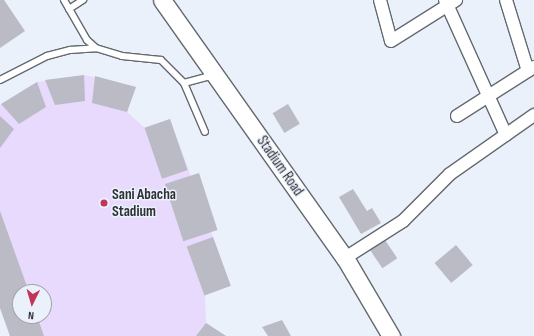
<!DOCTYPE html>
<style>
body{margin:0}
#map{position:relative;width:534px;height:336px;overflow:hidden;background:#ebf1fa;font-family:"Sofia Sans Condensed",sans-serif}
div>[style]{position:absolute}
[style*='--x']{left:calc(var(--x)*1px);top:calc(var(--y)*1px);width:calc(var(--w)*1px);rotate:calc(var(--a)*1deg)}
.green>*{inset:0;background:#e7dafd}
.building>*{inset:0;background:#babbc5;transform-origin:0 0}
.roads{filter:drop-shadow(1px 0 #646970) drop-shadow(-1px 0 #646970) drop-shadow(0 1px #646970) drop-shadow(0 -1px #646970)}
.lane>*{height:6px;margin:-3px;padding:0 3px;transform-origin:3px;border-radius:3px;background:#fff}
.street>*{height:12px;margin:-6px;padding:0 6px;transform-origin:6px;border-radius:6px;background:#fff}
.secondary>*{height:17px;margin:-8.5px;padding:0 8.5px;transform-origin:8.5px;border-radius:8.5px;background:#fff}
.dots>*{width:11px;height:11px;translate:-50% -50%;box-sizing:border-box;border:2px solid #ebf1fa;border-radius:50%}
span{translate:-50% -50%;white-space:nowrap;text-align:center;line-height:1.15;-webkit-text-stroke:3px #ebf1fa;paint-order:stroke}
.street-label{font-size:15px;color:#2e3034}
.poi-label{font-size:15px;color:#2e3034;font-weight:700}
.left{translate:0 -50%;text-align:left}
.north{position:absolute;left:12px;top:284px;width:40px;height:40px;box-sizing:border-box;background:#ebf1fa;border:1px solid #9fa4ab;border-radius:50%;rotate:185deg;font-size:11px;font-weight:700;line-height:16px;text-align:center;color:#2e3034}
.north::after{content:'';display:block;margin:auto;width:14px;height:18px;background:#c3345b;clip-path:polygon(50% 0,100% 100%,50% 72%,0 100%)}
</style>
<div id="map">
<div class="green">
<i style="clip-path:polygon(evenodd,84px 75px,136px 87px,127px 112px,145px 128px,170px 119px,231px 286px,205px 295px,206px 323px,226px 336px,10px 336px,0 308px,0 105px,37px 82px,84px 75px,20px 292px,44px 292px,44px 316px,20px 316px,20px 292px)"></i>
</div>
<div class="building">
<i style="clip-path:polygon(0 0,4px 0,25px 31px,0 48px)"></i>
<i style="clip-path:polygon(84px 75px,85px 101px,55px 105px,45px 80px)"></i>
<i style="clip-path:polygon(95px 76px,136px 87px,127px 112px,92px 103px)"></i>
<i style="clip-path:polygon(37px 82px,46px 107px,19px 124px,1px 104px)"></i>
<i style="left:288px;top:104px;width:23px;height:18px;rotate:59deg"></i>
<i style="clip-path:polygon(0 116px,14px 129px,0 148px)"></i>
<i style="left:170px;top:119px;width:54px;height:27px;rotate:71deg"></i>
<i style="left:199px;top:173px;width:60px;height:36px;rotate:72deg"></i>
<i style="clip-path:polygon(353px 189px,367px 211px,372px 208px,381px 223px,361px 234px,339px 197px)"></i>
<i style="clip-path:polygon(0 211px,29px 292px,20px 292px,20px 316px,37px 316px,44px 336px,10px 336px,0 308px)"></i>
<i style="left:213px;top:237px;width:52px;height:28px;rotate:70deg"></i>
<i style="left:385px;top:240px;width:22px;height:18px;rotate:56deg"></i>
<i style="left:456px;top:245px;width:26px;height:28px;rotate:50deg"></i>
<i style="clip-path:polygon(282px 320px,291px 336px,268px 336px,262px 327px)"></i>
<i style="clip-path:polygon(206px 323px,226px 336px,196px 336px)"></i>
</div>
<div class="roads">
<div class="lane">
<i style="--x:64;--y:0;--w:46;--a:60.1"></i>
<i style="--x:87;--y:40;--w:12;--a:42"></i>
<i style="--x:96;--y:48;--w:27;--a:17"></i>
<i style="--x:122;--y:56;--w:39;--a:6"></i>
<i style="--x:161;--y:60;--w:33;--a:45"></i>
<i style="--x:184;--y:83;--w:30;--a:-15"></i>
<i style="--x:69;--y:9;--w:17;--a:-33"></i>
<i style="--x:0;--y:80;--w:53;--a:-27.1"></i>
<i style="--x:47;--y:56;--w:24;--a:-15"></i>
<i style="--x:70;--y:50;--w:26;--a:-4"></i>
<i style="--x:184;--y:83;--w:53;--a:66.8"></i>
</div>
<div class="street">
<i style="--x:380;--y:0;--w:42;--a:75"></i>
<i style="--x:391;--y:41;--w:77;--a:-32.2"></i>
<i style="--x:445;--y:0;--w:148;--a:65.7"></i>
<i style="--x:506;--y:0;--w:74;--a:72.8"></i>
<i style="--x:457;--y:116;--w:91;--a:-32.5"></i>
<i style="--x:345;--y:258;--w:69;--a:-32.5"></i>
<i style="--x:403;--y:221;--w:66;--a:-45"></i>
<i style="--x:450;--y:174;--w:103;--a:-35.1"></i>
</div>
<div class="secondary">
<i style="--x:162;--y:0;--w:316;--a:54.7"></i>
<i style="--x:345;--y:258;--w:91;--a:59.5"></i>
</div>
</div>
<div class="dots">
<i style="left:104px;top:203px;background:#c3345b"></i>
</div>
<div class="street-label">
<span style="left:280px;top:166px;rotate:55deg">Stadium Road</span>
</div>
<div class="poi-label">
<span class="left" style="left:112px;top:203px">Sani Abacha<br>Stadium</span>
</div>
<div class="north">N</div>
</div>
